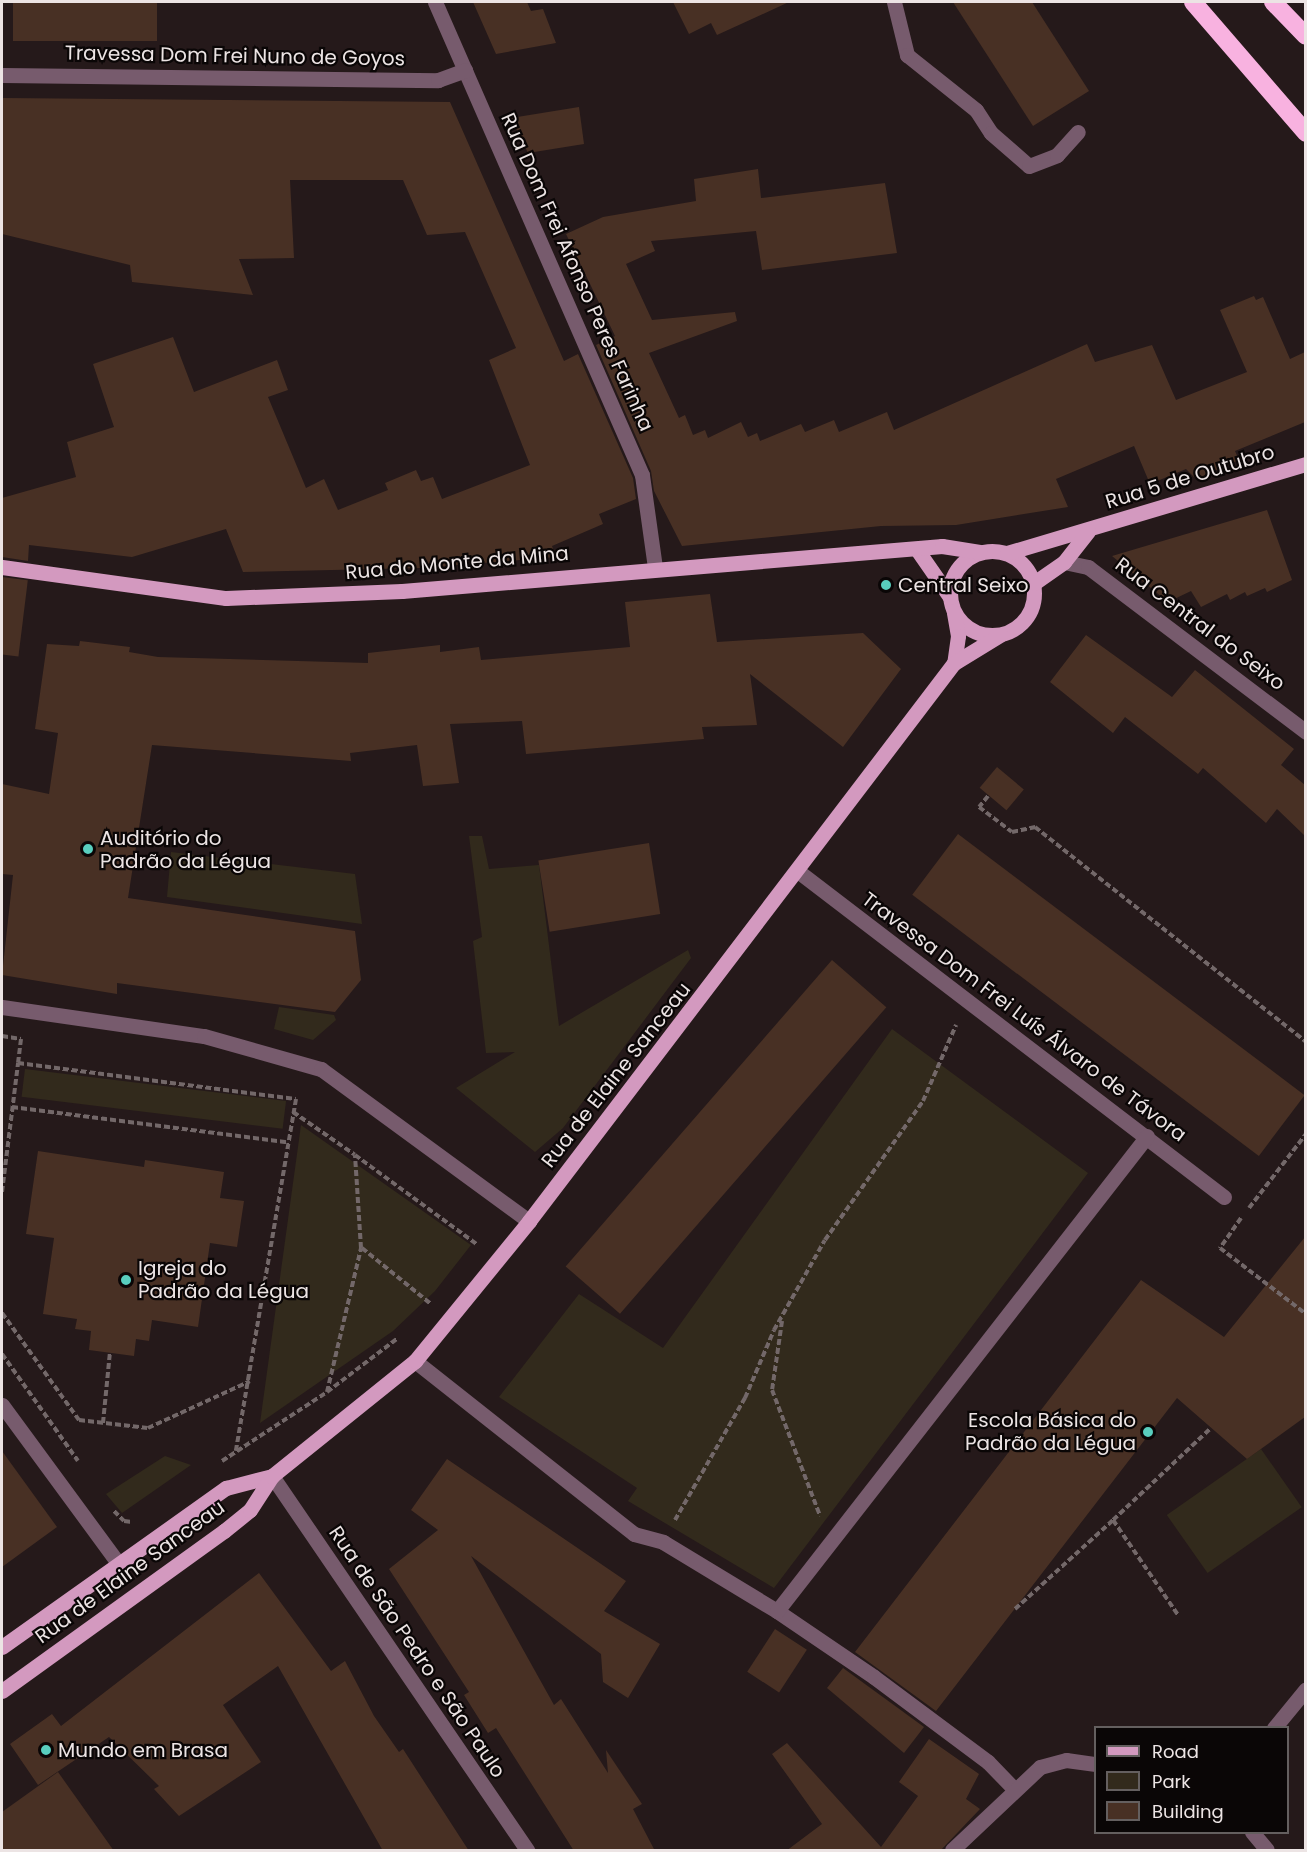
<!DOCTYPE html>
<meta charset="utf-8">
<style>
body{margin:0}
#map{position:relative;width:1307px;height:1852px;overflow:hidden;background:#25191a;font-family:Poppins,sans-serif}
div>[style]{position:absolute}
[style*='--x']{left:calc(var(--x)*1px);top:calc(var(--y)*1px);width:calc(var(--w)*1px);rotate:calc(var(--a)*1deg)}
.green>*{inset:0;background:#322a1c;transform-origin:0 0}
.building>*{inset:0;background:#483024;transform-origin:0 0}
.path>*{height:4px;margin-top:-2px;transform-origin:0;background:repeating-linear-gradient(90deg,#736869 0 6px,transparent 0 9px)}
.minor>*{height:15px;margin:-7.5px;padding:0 7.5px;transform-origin:7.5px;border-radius:7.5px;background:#775b6d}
.major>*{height:15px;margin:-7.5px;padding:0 7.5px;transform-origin:7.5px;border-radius:7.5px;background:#d399bf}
.major>.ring{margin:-7.5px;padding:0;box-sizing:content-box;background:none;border:15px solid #d399bf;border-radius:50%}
.highway>*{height:18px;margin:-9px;padding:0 9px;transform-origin:9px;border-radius:9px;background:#f8b2e0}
.dots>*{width:16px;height:16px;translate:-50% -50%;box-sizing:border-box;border:3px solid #0a0606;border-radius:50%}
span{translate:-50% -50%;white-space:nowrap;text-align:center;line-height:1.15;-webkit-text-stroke:4.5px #0a0606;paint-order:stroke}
.street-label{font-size:20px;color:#ece4e4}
.poi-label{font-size:20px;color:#ece4e4}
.left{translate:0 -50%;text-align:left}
.right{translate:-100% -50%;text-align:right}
.frame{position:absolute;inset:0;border:3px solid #ece4e4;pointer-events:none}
.legend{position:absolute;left:1094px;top:1726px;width:195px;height:108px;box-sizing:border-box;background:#0a0606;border:2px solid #645f5f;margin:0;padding:8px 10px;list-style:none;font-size:18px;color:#ece4e4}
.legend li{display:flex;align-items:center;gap:12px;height:30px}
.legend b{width:30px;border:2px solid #645f5f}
</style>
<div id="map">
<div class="green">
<i style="clip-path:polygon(469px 836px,482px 836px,489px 869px,539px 865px,559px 1026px,688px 950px,691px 958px,563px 1128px,535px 1152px,456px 1088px,515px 1052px,486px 1053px,473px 941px,482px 937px)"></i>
<i style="clip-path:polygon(171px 852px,355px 874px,362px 924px,167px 897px)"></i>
<i style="clip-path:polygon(279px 1007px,334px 1015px,336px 1020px,313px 1040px,274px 1029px)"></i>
<i style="clip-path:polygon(892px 1029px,1088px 1173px,774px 1588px,628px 1501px,637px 1488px,499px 1397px,579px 1294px,663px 1348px)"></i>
<i style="left:25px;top:1069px;width:263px;height:28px;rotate:7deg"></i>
<i style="clip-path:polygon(301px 1125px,471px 1245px,435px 1291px,393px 1331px,260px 1423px)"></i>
<i style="left:1261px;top:1449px;width:71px;height:115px;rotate:55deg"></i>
<i style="clip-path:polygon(165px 1456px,191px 1465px,122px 1513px,106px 1494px)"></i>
</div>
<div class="building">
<i style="left:13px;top:2px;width:144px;height:39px"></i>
<i style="clip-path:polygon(473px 2px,527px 2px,531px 11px,543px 9px,556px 43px,496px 54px)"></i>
<i style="clip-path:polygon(673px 2px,789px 2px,717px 35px,711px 23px,689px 34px)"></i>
<i style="clip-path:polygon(953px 2px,1032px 2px,1089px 91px,1033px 126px)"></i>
<i style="clip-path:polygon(2px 98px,450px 102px,564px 361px,578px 354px,633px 478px,636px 499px,599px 514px,603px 524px,552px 546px,556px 557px,421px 568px,243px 572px,226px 529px,132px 557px,29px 545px,28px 561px,2px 557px,2px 498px,76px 477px,67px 442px,114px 427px,93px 364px,173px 337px,194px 392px,277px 360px,288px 390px,268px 397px,306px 488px,324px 479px,338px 510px,388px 490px,385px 483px,416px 470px,421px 481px,433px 477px,442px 499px,530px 465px,489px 360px,516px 348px,465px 232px,427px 235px,403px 180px,290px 180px,294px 258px,239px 259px,253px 295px,132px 282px,130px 265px,2px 234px)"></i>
<i style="clip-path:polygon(579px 107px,584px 144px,528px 153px,511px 118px)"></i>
<i style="clip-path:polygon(758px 169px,761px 198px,885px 183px,897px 253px,762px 270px,756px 231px,651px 241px,655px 251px,626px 264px,652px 320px,735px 312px,737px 321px,649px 353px,679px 418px,685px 415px,693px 435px,705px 430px,708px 438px,741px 422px,748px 437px,757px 433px,760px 441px,801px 424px,805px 432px,834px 420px,839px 432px,887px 412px,894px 430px,1087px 344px,1095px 362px,1152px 345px,1176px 400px,1247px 372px,1220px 310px,1254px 296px,1256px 300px,1263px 297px,1290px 359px,1305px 352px,1305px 422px,1235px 451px,1239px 460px,1196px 479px,1186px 469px,1150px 484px,1134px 446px,1056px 479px,1068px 507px,956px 525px,881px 526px,682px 546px,654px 491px,651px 471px,596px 345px,615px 336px,566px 234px,603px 217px,696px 201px,694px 179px)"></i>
<i style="clip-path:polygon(1267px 510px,1292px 580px,1267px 592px,1265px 588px,1247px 596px,1245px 592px,1230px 600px,1227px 594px,1201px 607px,1191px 591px,1168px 602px,1112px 556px)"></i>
<i style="left:2px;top:577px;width:26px;height:77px;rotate:7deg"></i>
<i style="clip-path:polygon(710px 594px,717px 642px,863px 633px,901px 669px,843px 747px,750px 674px,757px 725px,702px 727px,704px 739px,526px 754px,522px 721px,450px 724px,459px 783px,423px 786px,417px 745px,350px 753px,351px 761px,152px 745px,128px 898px,355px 931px,361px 980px,335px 1012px,117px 983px,117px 994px,2px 975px,13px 875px,2px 874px,2px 784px,49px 794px,58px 733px,35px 729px,47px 644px,79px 646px,80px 641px,130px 647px,129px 652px,158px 657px,368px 663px,368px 653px,440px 645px,440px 652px,479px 647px,481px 660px,630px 647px,625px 602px)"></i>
<i style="clip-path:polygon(1086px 635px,1172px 697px,1195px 670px,1294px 749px,1281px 765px,1305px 785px,1305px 836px,1277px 809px,1266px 823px,1203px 768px,1198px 774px,1125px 717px,1113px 733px,1050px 682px)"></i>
<i style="left:997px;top:767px;width:35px;height:27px;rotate:40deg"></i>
<i style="left:958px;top:834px;width:434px;height:76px;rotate:37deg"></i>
<i style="left:649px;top:843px;width:72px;height:112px;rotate:81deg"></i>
<i style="left:832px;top:960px;width:72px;height:406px;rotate:41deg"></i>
<i style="clip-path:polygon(38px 1151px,144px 1167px,145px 1160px,224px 1172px,220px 1198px,244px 1201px,237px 1247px,210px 1243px,198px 1327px,152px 1320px,149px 1341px,136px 1339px,134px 1356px,89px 1350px,91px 1331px,75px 1329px,77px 1319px,43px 1314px,54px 1238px,26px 1234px)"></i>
<i style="clip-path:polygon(1305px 1237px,1305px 1417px,1247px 1459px,1177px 1398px,936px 1711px,855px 1652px,1141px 1280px,1224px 1337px)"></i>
<i style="clip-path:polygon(2px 1451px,57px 1527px,2px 1567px)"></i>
<i style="clip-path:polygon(447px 1459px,626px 1581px,604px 1611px,660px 1644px,628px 1698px,603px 1682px,601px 1654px,471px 1556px,554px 1705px,561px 1699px,608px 1773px,606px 1750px,642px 1804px,633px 1809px,655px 1851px,574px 1851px,496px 1728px,488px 1733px,464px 1695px,469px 1692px,389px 1569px,438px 1530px,411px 1510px)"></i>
<i style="clip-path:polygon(259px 1573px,331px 1671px,345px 1661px,374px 1716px,399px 1752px,403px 1749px,469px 1851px,383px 1851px,278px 1666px,223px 1705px,261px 1762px,179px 1816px,154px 1789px,159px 1786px,109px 1737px,38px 1785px,10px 1744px,52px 1714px,61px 1726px)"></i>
<i style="left:775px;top:1629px;width:38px;height:51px;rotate:33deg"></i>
<i style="clip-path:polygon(843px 1668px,924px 1727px,904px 1753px,827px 1688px)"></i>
<i style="clip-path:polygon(929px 1739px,979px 1774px,966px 1799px,980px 1809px,940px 1851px,786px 1851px,822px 1824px,772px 1754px,787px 1743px,881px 1847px,918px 1796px,899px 1782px)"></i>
<i style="clip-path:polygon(58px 1772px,114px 1851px,2px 1851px,2px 1812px)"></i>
</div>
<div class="path">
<i style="--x:988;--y:796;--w:14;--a:129"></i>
<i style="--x:979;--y:807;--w:41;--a:37.1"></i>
<i style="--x:1012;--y:832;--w:24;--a:-12"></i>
<i style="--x:1035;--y:827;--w:346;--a:38.4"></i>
<i style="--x:2;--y:1036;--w:19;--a:9"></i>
<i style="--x:21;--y:1039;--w:24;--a:97"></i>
<i style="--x:18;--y:1063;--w:280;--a:7.4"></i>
<i style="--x:296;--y:1099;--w:357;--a:99.7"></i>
<i style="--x:12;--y:1107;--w:277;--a:7.3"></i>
<i style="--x:293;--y:1112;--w:75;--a:34.7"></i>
<i style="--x:2;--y:1192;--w:130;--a:-82.9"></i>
<i style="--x:1249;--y:1208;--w:93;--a:-52.4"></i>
<i style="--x:1241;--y:1218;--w:37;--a:125"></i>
<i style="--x:1220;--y:1248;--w:108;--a:37.5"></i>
<i style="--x:362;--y:1248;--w:89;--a:39.1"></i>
<i style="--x:2;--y:1313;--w:132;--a:54.3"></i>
<i style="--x:79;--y:1420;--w:69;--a:6.6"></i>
<i style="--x:148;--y:1428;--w:112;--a:-24.7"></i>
<i style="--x:782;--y:1321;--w:70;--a:98.2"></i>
<i style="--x:772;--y:1390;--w:135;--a:69.1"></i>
<i style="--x:2;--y:1354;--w:131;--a:54.6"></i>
<i style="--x:327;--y:1392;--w:148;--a:-76.7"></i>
<i style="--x:361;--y:1248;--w:93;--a:-93.7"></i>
<i style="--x:355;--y:1155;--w:152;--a:36.2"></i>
<i style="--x:103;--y:1423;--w:71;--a:-84.4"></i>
<i style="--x:222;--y:1461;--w:126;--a:-33.3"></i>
<i style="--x:327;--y:1392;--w:89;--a:-37.3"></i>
<i style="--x:114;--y:1511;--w:14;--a:45"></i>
<i style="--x:124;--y:1521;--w:8;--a:7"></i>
<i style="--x:675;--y:1520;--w:141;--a:-60.2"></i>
<i style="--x:745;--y:1398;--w:74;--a:-66.9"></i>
<i style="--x:774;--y:1330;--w:103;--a:-60.5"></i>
<i style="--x:825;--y:1240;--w:170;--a:-54.8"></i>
<i style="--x:923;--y:1101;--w:83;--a:-66.5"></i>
<i style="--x:1113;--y:1520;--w:134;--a:-43.2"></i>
<i style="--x:1015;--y:1609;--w:132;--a:-42.2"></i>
<i style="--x:1113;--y:1520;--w:115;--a:55.6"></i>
</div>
<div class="minor">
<i style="--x:435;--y:2;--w:516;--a:66.36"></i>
<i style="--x:642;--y:475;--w:93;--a:82"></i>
<i style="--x:894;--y:2;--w:55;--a:76.2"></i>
<i style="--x:907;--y:55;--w:88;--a:38.6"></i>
<i style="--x:976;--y:110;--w:27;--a:57"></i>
<i style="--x:991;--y:133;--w:50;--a:41"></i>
<i style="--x:1029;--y:166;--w:30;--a:-21"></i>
<i style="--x:1057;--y:155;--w:31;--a:-48"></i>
<i style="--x:2;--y:75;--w:436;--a:0.7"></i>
<i style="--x:438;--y:80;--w:29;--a:-20"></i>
<i style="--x:1064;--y:562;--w:25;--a:12"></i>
<i style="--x:1088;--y:567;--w:273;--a:37.1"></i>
<i style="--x:799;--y:872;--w:535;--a:37.41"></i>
<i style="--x:2;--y:1007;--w:204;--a:8.2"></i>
<i style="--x:204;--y:1036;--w:122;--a:15.8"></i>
<i style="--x:321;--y:1069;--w:258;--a:36.2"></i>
<i style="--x:415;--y:1361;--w:279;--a:38.3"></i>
<i style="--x:634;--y:1534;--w:30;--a:15"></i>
<i style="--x:663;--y:1542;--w:133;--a:31.2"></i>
<i style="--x:777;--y:1611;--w:117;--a:34.2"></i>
<i style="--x:874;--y:1677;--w:142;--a:36.7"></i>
<i style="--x:988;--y:1762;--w:36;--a:46"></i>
<i style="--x:2;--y:1405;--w:196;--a:53.7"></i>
<i style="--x:272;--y:1476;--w:453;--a:55.7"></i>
<i style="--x:777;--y:1611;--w:602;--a:-52.08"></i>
<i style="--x:1274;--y:1728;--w:50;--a:-50.6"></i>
<i style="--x:1252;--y:1832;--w:23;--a:50"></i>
<i style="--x:952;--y:1850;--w:121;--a:-43.3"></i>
<i style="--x:1040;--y:1767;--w:27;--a:-15"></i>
<i style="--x:1066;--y:1760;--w:30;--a:8"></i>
</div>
<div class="major">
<i class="ring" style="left:950px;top:551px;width:69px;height:69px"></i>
<i style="--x:918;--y:551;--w:56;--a:55.2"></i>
<i style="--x:1007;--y:553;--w:312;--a:-16.6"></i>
<i style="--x:2;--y:567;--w:226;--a:7.9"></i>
<i style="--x:226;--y:598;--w:176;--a:-2.3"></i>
<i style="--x:402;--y:591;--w:542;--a:-4.76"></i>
<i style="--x:942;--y:546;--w:38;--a:9"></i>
<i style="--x:1034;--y:583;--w:37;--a:-35"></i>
<i style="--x:1064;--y:562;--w:39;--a:-52"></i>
<i style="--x:954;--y:613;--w:23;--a:80"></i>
<i style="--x:958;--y:636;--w:27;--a:98"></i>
<i style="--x:2;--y:1647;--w:275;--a:-35.4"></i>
<i style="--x:226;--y:1488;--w:48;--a:-14.6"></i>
<i style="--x:2;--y:1691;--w:274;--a:-35.8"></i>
<i style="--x:224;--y:1531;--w:33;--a:-39"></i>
<i style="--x:250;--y:1510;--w:40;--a:-57.1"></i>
<i style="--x:272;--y:1476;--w:184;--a:-38.8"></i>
<i style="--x:415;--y:1361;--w:181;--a:-50.8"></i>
<i style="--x:529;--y:1221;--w:701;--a:-52.71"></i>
<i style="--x:954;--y:663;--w:54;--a:-31.3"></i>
</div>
<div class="highway">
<i style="--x:1193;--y:2;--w:173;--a:49.2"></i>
<i style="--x:1273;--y:2;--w:47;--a:45.9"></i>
</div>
<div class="dots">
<i style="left:886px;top:585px;background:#59cebe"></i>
<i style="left:88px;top:849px;background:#59cebe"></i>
<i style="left:126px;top:1280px;background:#59cebe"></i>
<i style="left:1148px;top:1432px;background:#59cebe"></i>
<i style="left:46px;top:1750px;background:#59cebe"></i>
</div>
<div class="street-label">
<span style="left:235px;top:56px;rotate:1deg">Travessa Dom Frei Nuno de Goyos</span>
<span style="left:577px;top:272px;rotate:66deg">Rua Dom Frei Afonso Peres Farinha</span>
<span style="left:1190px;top:477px;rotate:-17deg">Rua 5 de Outubro</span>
<span style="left:457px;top:563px;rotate:-5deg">Rua do Monte da Mina</span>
<span style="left:1200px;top:624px;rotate:37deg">Rua Central do Seixo</span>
<span style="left:1024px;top:1017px;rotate:37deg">Travessa Dom Frei Luís Álvaro de Távora</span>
<span style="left:616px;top:1075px;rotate:-52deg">Rua de Elaine Sanceau</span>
<span style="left:130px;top:1572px;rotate:-36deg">Rua de Elaine Sanceau</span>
<span style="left:417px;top:1652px;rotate:56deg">Rua de São Pedro e São Paulo</span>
</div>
<div class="poi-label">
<span class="left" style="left:898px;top:585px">Central Seixo</span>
<span class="left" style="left:100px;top:850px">Auditório do<br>Padrão da Légua</span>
<span class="left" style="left:138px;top:1280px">Igreja do<br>Padrão da Légua</span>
<span class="right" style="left:1136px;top:1432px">Escola Básica do<br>Padrão da Légua</span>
<span class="left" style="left:58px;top:1750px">Mundo em Brasa</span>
</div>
<div class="frame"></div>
<ul class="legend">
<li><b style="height:8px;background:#d399bf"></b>Road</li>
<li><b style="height:16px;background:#322a1c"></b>Park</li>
<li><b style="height:16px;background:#483024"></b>Building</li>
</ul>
</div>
